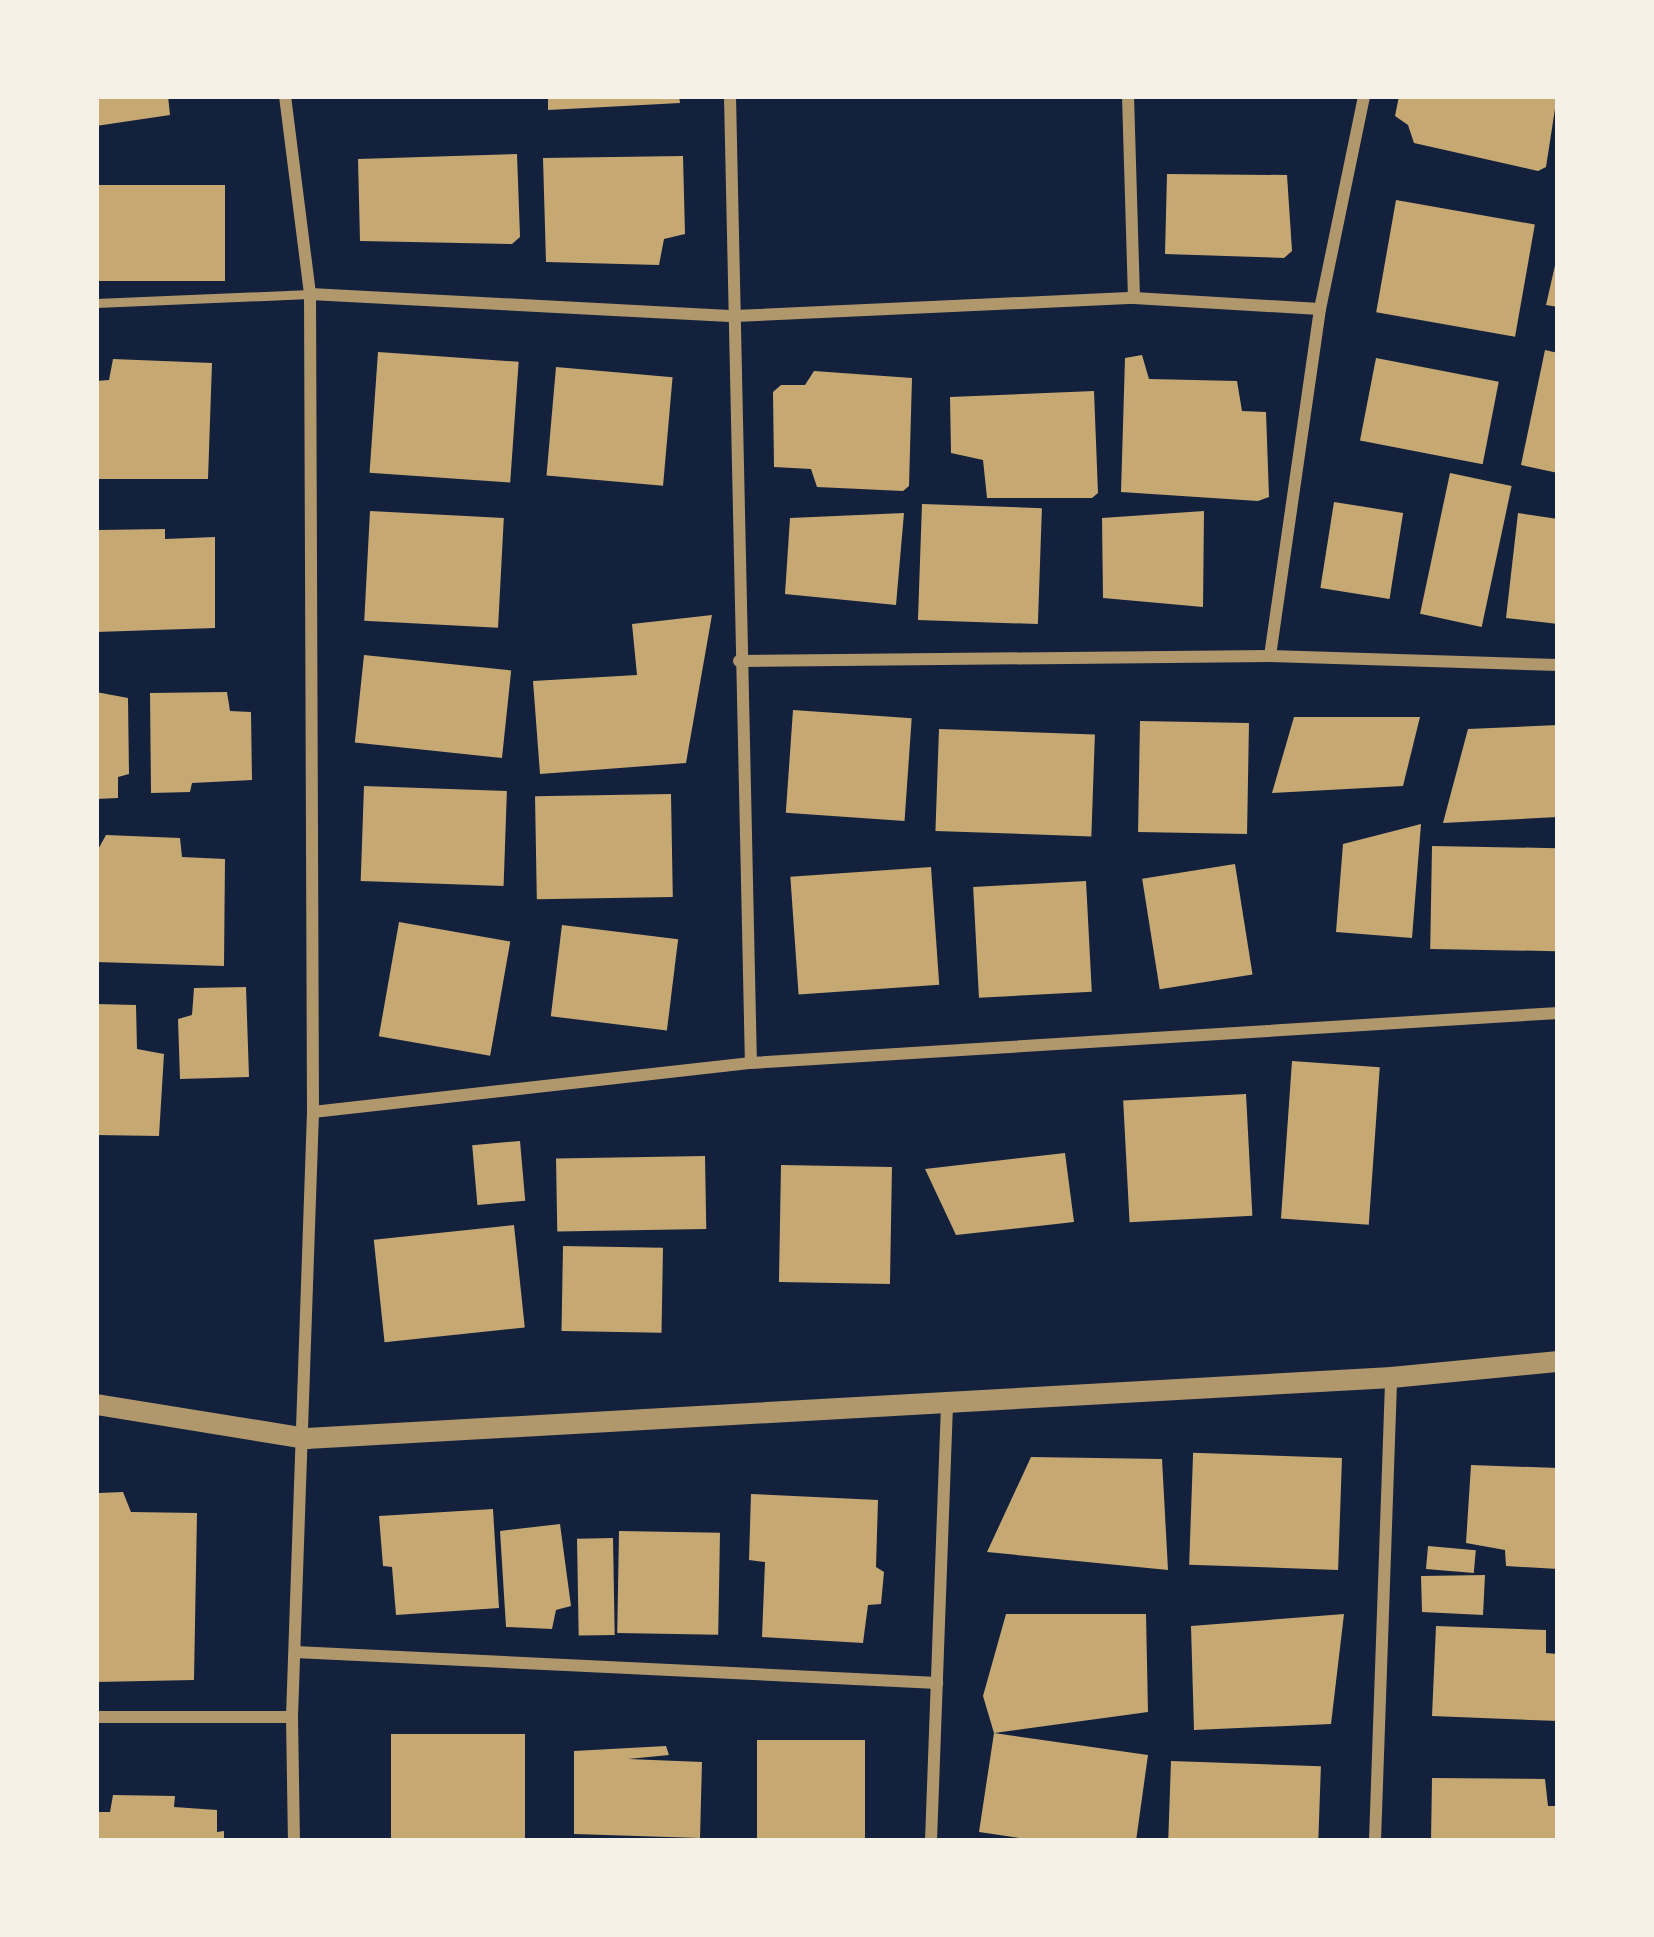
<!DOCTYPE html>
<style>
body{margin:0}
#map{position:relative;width:1654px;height:1937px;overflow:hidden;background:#14213d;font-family:"Asap Condensed",sans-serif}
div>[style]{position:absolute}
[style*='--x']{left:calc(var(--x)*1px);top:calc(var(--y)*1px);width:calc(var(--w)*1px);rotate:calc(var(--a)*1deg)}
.building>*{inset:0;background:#c6a872;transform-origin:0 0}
.service>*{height:9px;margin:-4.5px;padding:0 4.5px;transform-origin:4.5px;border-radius:4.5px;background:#b1986c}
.minor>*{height:12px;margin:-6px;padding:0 6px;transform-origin:6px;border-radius:6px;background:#b1986c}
.tertiary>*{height:21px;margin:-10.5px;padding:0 10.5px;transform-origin:10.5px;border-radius:10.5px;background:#b1986c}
span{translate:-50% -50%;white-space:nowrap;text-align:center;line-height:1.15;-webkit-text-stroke:9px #f6f1e7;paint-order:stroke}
.frame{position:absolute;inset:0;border:99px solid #f6f1e7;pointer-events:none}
</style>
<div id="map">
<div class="building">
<i style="clip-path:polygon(96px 96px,168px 96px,170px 115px,96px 126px)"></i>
<i style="clip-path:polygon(548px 96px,679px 96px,680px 103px,548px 110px)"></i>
<i style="clip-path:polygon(1399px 96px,1557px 96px,1546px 167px,1538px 171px,1414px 143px,1408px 125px,1395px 116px)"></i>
<i style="clip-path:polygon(517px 154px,520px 237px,512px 244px,360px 241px,358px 159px)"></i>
<i style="clip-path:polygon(683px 156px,685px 234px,664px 239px,659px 265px,546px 262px,543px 158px)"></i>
<i style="clip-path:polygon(1167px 174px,1287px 175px,1292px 251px,1284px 258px,1165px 254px)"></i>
<i style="left:96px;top:185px;width:129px;height:96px"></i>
<i style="left:1396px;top:200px;width:141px;height:114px;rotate:10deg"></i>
<i style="clip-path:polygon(1556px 261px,1558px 261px,1558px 307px,1546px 305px)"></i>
<i style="clip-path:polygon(1545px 350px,1558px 353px,1558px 473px,1521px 465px)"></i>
<i style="left:378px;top:352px;width:141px;height:121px;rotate:4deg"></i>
<i style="clip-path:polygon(1142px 355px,1149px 379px,1237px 381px,1242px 411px,1266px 412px,1269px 497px,1258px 501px,1121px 492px,1125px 358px)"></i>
<i style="left:1376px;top:358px;width:125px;height:84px;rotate:11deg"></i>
<i style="clip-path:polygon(113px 359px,212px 363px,208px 479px,96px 479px,96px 381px,109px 380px)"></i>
<i style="left:556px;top:367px;width:117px;height:109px;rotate:5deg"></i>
<i style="clip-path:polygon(814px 371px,912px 378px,909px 486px,903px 491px,817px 487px,811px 469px,774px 467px,773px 392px,781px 385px,805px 385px)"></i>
<i style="clip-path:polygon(1094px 391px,1098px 493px,1092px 498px,987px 498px,983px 460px,951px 453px,950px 397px)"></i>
<i style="left:1450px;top:473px;width:63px;height:144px;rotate:12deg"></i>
<i style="left:1334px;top:502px;width:70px;height:87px;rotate:9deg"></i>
<i style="left:922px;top:504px;width:120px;height:116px;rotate:2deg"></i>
<i style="left:370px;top:511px;width:134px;height:110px;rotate:3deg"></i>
<i style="clip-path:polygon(1204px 511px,1203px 607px,1103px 598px,1102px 518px)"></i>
<i style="clip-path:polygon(904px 513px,896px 605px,785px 594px,790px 518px)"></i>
<i style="clip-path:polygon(1518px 513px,1558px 519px,1558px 624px,1506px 618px)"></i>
<i style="clip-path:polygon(165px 529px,165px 539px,215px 537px,215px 628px,96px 632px,99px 530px)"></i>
<i style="clip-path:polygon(712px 615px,686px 763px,540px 774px,533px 681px,637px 675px,632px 624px)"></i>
<i style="left:364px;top:655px;width:148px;height:88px;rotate:6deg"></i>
<i style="clip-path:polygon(96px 692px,128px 698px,129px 774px,118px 777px,118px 798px,96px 799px)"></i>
<i style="clip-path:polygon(227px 692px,230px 711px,251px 712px,252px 780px,192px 783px,190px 792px,151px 793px,150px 693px)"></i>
<i style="left:793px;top:710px;width:119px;height:103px;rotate:4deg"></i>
<i style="clip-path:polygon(1294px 717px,1420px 717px,1403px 786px,1272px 793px)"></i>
<i style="left:1140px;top:721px;width:109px;height:111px;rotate:1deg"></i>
<i style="clip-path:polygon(1558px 725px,1558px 817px,1443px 823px,1468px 729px)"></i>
<i style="left:939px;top:729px;width:156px;height:102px;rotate:2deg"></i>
<i style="left:364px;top:786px;width:143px;height:95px;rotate:2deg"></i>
<i style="left:671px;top:794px;width:103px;height:136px;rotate:89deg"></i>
<i style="clip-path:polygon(1421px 824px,1412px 938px,1336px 932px,1343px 844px)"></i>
<i style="clip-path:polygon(106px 835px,180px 838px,182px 857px,225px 859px,224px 966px,96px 962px,96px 853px)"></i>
<i style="left:1432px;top:846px;width:126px;height:103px;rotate:1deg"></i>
<i style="left:1235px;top:864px;width:112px;height:94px;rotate:81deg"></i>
<i style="left:931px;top:867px;width:118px;height:141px;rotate:86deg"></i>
<i style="left:1086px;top:881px;width:111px;height:113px;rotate:87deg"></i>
<i style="left:399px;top:922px;width:113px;height:116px;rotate:10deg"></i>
<i style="left:562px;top:925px;width:117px;height:92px;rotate:7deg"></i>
<i style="clip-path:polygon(246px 987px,249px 1077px,180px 1079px,178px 1019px,192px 1015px,194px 988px)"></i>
<i style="clip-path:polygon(96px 1004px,136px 1005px,137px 1049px,164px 1054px,159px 1136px,96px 1135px)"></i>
<i style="left:1292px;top:1061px;width:88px;height:158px;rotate:4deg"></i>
<i style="left:1246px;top:1094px;width:122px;height:123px;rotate:87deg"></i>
<i style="left:520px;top:1141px;width:60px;height:48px;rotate:85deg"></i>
<i style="clip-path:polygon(1065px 1153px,1074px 1222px,956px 1235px,925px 1169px)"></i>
<i style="left:705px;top:1156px;width:73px;height:149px;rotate:89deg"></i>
<i style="left:781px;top:1165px;width:111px;height:117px;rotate:1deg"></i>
<i style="left:514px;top:1225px;width:103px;height:141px;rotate:84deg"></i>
<i style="left:563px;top:1246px;width:100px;height:85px;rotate:1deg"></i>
<i style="clip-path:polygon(1031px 1457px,1162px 1459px,1168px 1570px,987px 1552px)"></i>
<i style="left:1342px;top:1458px;width:112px;height:149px;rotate:92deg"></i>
<i style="clip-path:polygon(1471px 1465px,1558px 1468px,1558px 1569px,1506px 1566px,1505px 1550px,1466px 1543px)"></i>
<i style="clip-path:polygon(96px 1488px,99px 1493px,123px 1492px,131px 1512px,197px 1513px,194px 1680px,96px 1682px)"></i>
<i style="clip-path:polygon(751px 1494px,878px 1500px,876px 1567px,884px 1572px,881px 1604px,868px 1605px,863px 1643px,762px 1637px,765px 1562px,749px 1560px)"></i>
<i style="clip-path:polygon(493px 1509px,499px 1608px,396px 1615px,392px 1567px,383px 1566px,379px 1516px)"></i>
<i style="clip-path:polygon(560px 1524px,571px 1606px,556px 1610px,552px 1629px,506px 1627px,500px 1531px)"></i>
<i style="left:619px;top:1531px;width:101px;height:102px;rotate:1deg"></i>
<i style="left:613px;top:1538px;width:97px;height:36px;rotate:89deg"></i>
<i style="left:1428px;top:1546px;width:48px;height:23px;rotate:5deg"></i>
<i style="clip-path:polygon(1485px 1575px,1483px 1615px,1422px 1612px,1421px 1576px)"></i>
<i style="clip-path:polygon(1006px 1614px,1146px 1614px,1148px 1712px,994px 1733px,983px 1696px)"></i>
<i style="clip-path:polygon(1344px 1614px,1331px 1724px,1194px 1730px,1191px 1626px)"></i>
<i style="clip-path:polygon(1436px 1626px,1546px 1630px,1546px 1653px,1558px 1654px,1558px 1721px,1432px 1716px)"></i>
<i style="clip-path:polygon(994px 1733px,1148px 1755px,1136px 1841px,1040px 1841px,979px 1832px)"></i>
<i style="left:391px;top:1734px;width:134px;height:107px"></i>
<i style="left:757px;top:1740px;width:108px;height:101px"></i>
<i style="clip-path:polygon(666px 1746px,669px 1755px,628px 1759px,702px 1762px,700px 1838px,574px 1834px,574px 1751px)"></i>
<i style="left:1171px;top:1761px;width:150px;height:80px;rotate:2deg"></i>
<i style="clip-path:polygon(1432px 1778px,1545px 1779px,1548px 1806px,1558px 1806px,1558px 1841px,1431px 1841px)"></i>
<i style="clip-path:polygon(113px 1795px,175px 1796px,174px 1807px,217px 1810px,217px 1832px,224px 1831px,224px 1841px,96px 1841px,96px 1812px,110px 1812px)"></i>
</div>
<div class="service">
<i style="--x:96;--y:303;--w:214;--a:-2.4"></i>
</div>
<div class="minor">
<i style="--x:285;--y:96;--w:200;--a:82.8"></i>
<i style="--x:310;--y:294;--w:818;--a:89.79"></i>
<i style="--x:313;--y:1112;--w:605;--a:91.99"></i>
<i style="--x:292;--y:1717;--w:124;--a:89.1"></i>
<i style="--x:730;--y:96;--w:967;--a:88.76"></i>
<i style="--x:1128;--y:96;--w:202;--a:88.3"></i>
<i style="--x:310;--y:294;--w:425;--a:3"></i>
<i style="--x:734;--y:316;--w:400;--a:-2.6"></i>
<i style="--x:1134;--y:298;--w:186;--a:3.4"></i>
<i style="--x:1270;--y:656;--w:351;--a:-81.8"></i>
<i style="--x:1320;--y:309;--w:217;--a:-78.3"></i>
<i style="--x:739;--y:661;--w:531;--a:-0.54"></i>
<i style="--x:1270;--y:656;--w:288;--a:1.8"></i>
<i style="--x:313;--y:1112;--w:441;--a:-6.4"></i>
<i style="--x:751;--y:1063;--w:809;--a:-3.55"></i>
<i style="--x:295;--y:1652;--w:643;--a:2.76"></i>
<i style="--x:96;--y:1717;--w:196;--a:0"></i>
<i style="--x:931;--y:1841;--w:439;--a:-87.9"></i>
<i style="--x:1375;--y:1841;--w:464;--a:-88"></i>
</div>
<div class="tertiary">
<i style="--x:96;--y:1404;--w:213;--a:9.2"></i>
<i style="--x:306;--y:1438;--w:1087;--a:-3.22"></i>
<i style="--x:1391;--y:1377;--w:168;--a:-5.5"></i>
</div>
<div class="frame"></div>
</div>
